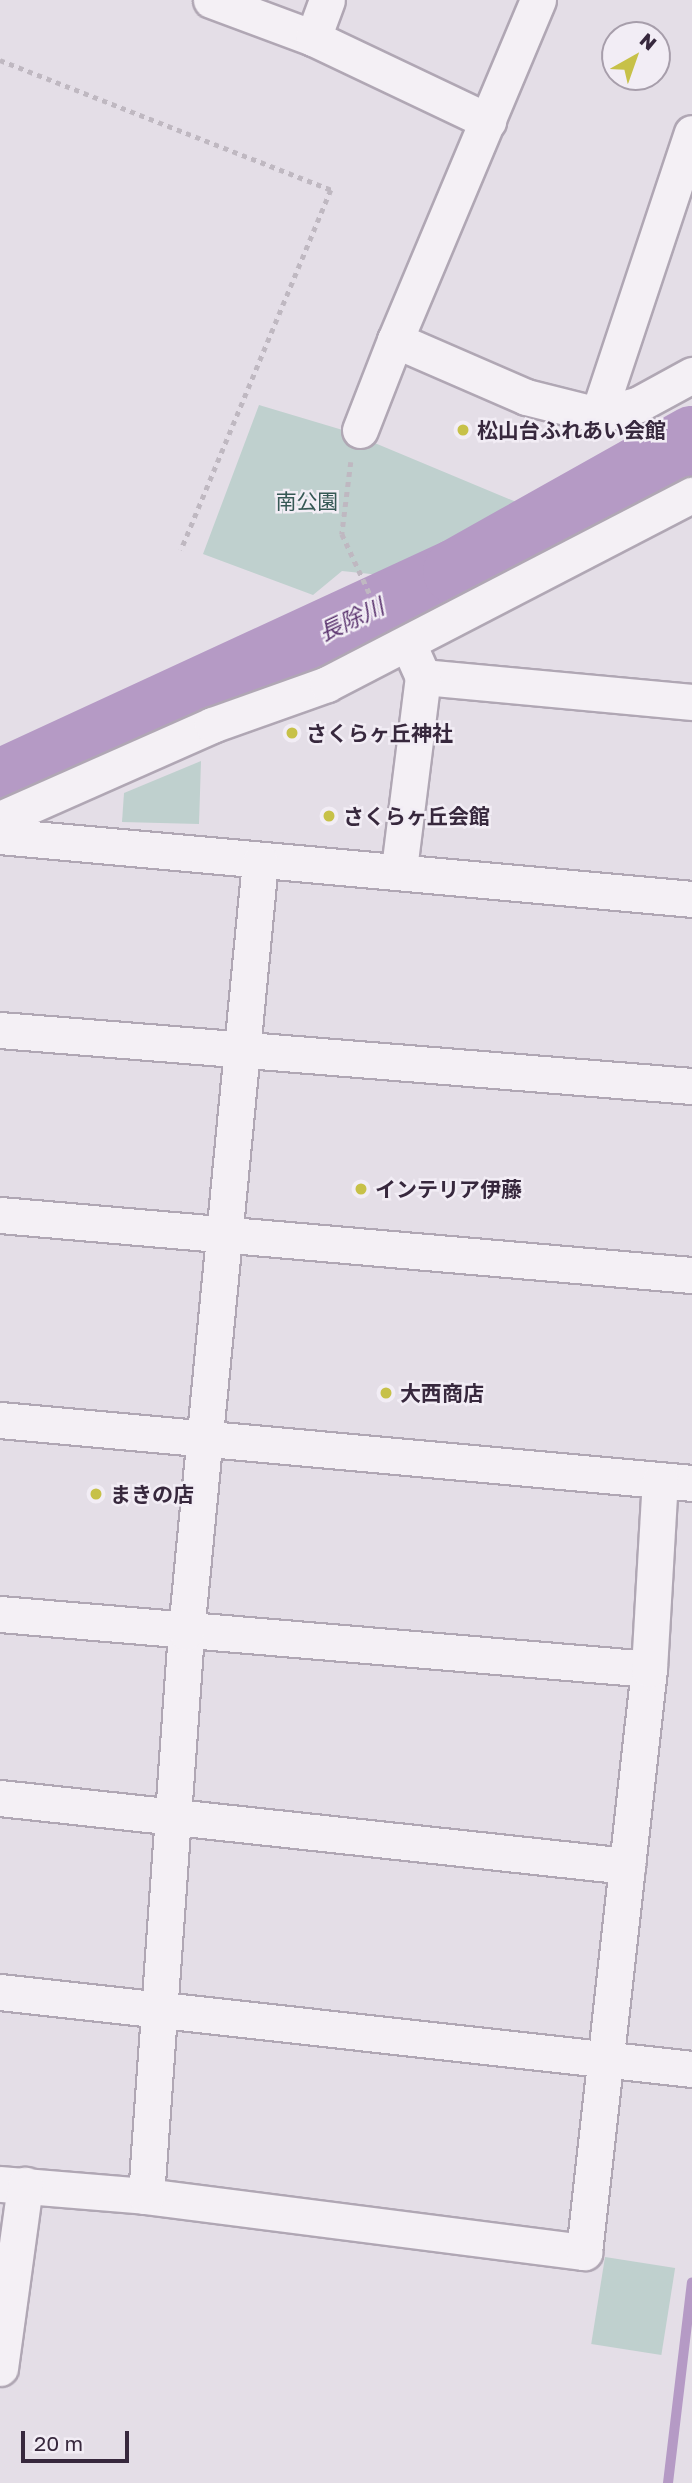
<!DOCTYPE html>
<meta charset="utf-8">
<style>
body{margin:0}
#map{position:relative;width:692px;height:2483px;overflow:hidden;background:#e4dee7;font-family:"Golos Text","Noto Sans JP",sans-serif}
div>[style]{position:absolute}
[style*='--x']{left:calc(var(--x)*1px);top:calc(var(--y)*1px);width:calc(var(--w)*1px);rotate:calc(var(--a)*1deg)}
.green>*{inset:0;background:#bfd0ce;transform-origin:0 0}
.stream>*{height:10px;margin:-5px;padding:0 5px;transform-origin:5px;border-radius:5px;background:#b59ac5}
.river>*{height:65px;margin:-32.5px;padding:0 32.5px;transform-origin:32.5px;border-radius:32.5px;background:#b59ac5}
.path>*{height:4.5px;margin-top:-2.25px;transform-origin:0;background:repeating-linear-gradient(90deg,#bfb8c1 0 5px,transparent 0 10px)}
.roads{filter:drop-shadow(2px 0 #b0a7b4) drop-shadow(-2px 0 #b0a7b4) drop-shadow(0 2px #b0a7b4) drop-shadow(0 -2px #b0a7b4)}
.street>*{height:35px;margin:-17.5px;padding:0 17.5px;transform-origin:17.5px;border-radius:17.5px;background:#f4f0f5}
.dots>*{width:19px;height:19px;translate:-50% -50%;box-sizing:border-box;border:4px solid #f2edf5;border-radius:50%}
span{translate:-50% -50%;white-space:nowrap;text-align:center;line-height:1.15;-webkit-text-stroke:5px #f2edf5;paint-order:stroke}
.poi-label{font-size:21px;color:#37283d;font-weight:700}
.left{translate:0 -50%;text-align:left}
.park-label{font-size:21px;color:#365855}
.water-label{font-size:23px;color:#5b346f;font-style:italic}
.north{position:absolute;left:601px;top:21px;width:70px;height:70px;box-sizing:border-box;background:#f2edf5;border:2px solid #a79eab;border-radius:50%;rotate:40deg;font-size:19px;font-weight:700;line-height:28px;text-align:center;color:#37283d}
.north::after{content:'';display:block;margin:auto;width:24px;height:32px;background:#c7c148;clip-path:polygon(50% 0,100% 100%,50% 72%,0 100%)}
.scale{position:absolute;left:21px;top:2431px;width:108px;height:32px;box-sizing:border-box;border:4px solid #37283d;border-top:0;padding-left:9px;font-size:21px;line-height:24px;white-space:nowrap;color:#37283d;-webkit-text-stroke:5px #f2edf5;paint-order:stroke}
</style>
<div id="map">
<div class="green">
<i style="clip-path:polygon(259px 405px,346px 431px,521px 504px,380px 575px,342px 571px,313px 595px,203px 554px)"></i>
<i style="clip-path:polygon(201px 761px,199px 824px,122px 822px,124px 793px)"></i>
<i style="left:605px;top:2257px;width:71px;height:88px;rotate:9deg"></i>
</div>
<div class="stream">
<i style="--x:668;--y:2483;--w:202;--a:-83.2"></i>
</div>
<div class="river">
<i style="--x:0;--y:781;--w:501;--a:-24.78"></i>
<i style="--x:455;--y:571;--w:272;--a:-29.3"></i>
</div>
<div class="path">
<i style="--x:0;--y:60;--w:356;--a:21.4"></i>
<i style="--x:331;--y:190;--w:390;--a:112.6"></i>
<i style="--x:351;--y:462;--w:73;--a:97.1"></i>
<i style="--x:342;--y:534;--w:90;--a:65.1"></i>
</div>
<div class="roads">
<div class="street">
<i style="--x:211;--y:0;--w:109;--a:20.4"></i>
<i style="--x:313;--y:38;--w:194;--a:25.4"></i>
<i style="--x:538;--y:0;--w:369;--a:112.8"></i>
<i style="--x:395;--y:340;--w:143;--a:23.5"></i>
<i style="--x:526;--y:397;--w:74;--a:14"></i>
<i style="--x:598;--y:415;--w:40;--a:-14.4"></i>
<i style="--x:637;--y:405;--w:63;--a:-28.6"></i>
<i style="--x:313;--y:38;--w:40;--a:-69.8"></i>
<i style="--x:598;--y:415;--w:297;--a:-71.6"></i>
<i style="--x:360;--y:430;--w:97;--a:-68.7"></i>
<i style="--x:423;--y:677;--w:270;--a:5.3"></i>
<i style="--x:0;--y:819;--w:232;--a:-23.9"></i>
<i style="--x:212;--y:725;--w:122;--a:-19.6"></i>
<i style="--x:327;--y:684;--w:411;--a:-27.4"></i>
<i style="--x:0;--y:836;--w:695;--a:5.2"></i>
<i style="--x:399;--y:869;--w:193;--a:-82.9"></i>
<i style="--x:423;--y:677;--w:24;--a:-114"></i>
<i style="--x:0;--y:1030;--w:694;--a:4.63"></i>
<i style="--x:0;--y:1215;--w:695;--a:4.96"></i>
<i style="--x:0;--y:1420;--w:695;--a:5.2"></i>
<i style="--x:0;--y:1614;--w:651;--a:4.84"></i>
<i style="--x:0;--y:1798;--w:631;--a:6.19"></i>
<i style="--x:0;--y:1992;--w:696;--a:6.35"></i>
<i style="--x:0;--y:2184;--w:146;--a:4.7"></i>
<i style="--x:146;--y:2196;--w:442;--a:7.3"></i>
<i style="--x:584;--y:2252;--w:587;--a:-83.64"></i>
<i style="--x:649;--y:1669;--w:189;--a:-86.7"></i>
<i style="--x:146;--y:2196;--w:565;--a:-85.94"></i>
<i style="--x:186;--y:1632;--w:774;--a:-84.51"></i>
<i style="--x:0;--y:2368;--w:185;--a:-82.2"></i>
</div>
</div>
<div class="dots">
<i style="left:463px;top:430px;background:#c7c148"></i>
<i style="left:292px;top:733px;background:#c7c148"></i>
<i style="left:329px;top:816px;background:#c7c148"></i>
<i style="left:361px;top:1189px;background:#c7c148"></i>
<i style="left:386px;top:1393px;background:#c7c148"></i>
<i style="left:96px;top:1494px;background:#c7c148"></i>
</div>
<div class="poi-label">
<span class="left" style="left:477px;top:430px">松山台ふれあい会館</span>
<span class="left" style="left:306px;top:733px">さくらヶ丘神社</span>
<span class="left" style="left:343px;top:816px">さくらヶ丘会館</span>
<span class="left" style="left:375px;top:1189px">インテリア伊藤</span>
<span class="left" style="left:400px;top:1393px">大西商店</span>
<span class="left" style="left:110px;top:1494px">まきの店</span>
</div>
<div class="park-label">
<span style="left:307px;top:501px">南公園</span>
</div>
<div class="water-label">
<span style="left:351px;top:619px;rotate:-25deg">長除川</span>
</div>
<div class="north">N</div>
<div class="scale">20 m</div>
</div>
